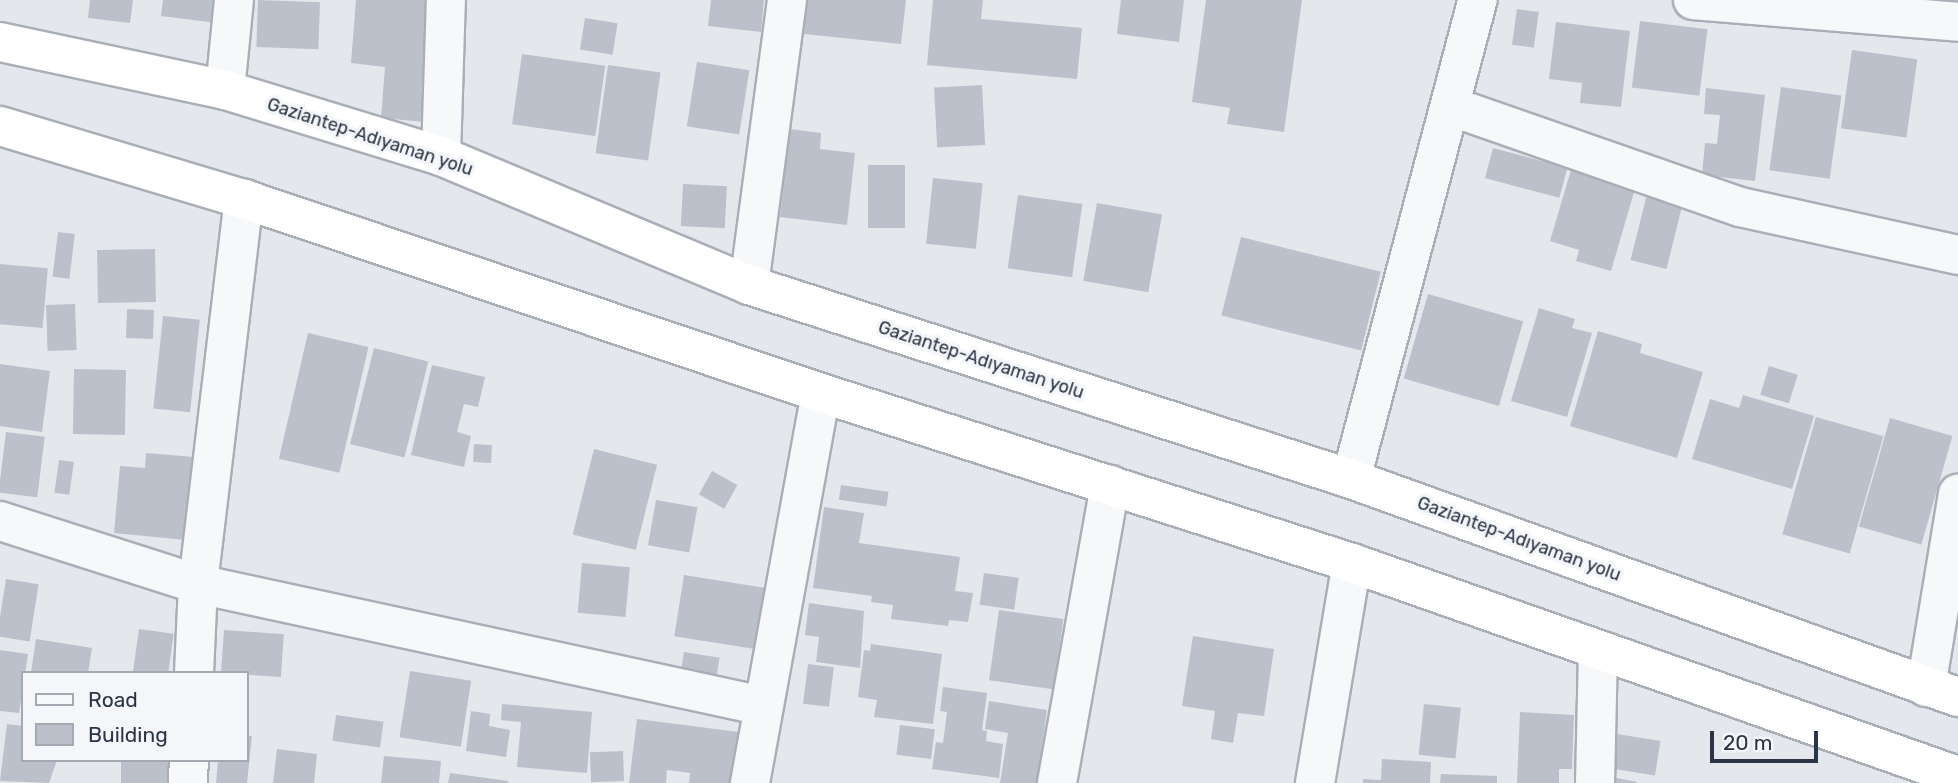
<!DOCTYPE html>
<meta charset="utf-8">
<style>
body{margin:0}
#map{position:relative;width:1958px;height:783px;overflow:hidden;background:#e4e7ec;font-family:Rubik,sans-serif}
div>[style]{position:absolute}
[style*='--x']{left:calc(var(--x)*1px);top:calc(var(--y)*1px);width:calc(var(--w)*1px);rotate:calc(var(--a)*1deg)}
.building>*{inset:0;background:#bbc0ca;transform-origin:0 0}
.roads{filter:drop-shadow(2px 0 #a9aeb7) drop-shadow(-2px 0 #a9aeb7) drop-shadow(0 2px #a9aeb7) drop-shadow(0 -2px #a9aeb7)}
.minor>*{height:38px;margin:-19px;padding:0 19px;transform-origin:19px;border-radius:19px;background:#f7f8fa}
.highway>*{height:38px;margin:-19px;padding:0 19px;transform-origin:19px;border-radius:19px;background:#fff}
span{translate:-50% -50%;white-space:nowrap;text-align:center;line-height:1.15;-webkit-text-stroke:7px #f4f6f9;paint-order:stroke}
.street-label{font-size:18px;color:#2b3445}
.legend{position:absolute;left:21px;top:671px;width:228px;height:91px;box-sizing:border-box;background:#f4f6f9;border:2px solid #a4a8b1;margin:0;padding:9px 12px;list-style:none;font-size:21px;color:#2b3445}
.legend li{display:flex;align-items:center;gap:14px;height:35px}
.legend b{width:35px;border:2px solid #a4a8b1}
.scale{position:absolute;left:1710px;top:731px;width:108px;height:32px;box-sizing:border-box;border:4px solid #2b3445;border-top:0;padding-left:9px;font-size:21px;line-height:24px;white-space:nowrap;color:#2b3445;-webkit-text-stroke:5px #f4f6f9;paint-order:stroke}
</style>
<div id="map">
<div class="building">
<i style="clip-path:polygon(90px 0,133px 0,130px 23px,88px 18px)"></i>
<i style="clip-path:polygon(163px 0,219px 0,217px 23px,161px 16px)"></i>
<i style="left:258px;top:0;width:62px;height:47px;rotate:2deg"></i>
<i style="clip-path:polygon(356px 0,431px 0,426px 122px,381px 118px,385px 67px,351px 63px)"></i>
<i style="clip-path:polygon(711px 0,764px 0,761px 32px,708px 26px)"></i>
<i style="clip-path:polygon(807px 0,906px 0,901px 44px,804px 34px)"></i>
<i style="clip-path:polygon(933px 0,983px 0,981px 19px,1082px 28px,1077px 79px,927px 65px)"></i>
<i style="clip-path:polygon(1121px 0,1184px 0,1179px 42px,1117px 34px)"></i>
<i style="clip-path:polygon(1206px 0,1302px 0,1284px 132px,1227px 124px,1230px 108px,1192px 102px)"></i>
<i style="left:1517px;top:9px;width:22px;height:36px;rotate:8deg"></i>
<i style="left:585px;top:18px;width:33px;height:32px;rotate:9deg"></i>
<i style="left:1640px;top:21px;width:68px;height:67px;rotate:7deg"></i>
<i style="clip-path:polygon(1556px 22px,1630px 31px,1621px 107px,1580px 103px,1582px 83px,1549px 79px)"></i>
<i style="left:1852px;top:50px;width:66px;height:79px;rotate:8deg"></i>
<i style="left:522px;top:54px;width:84px;height:71px;rotate:8deg"></i>
<i style="left:697px;top:62px;width:53px;height:65px;rotate:9deg"></i>
<i style="left:608px;top:65px;width:53px;height:89px;rotate:8deg"></i>
<i style="left:982px;top:85px;width:60px;height:48px;rotate:87deg"></i>
<i style="left:1781px;top:87px;width:61px;height:84px;rotate:8deg"></i>
<i style="clip-path:polygon(1706px 88px,1765px 95px,1755px 181px,1702px 175px,1705px 143px,1717px 144px,1720px 115px,1704px 114px)"></i>
<i style="clip-path:polygon(790px 129px,821px 133px,820px 149px,855px 153px,847px 225px,780px 217px)"></i>
<i style="left:1493px;top:148px;width:77px;height:31px;rotate:15deg"></i>
<i style="left:868px;top:165px;width:37px;height:63px"></i>
<i style="clip-path:polygon(1571px 170px,1635px 189px,1611px 271px,1576px 261px,1579px 250px,1550px 241px)"></i>
<i style="left:933px;top:178px;width:50px;height:66px;rotate:6deg"></i>
<i style="left:683px;top:184px;width:44px;height:42px;rotate:3deg"></i>
<i style="left:1647px;top:194px;width:37px;height:68px;rotate:14deg"></i>
<i style="left:1018px;top:195px;width:65px;height:74px;rotate:8deg"></i>
<i style="left:1097px;top:203px;width:66px;height:79px;rotate:10deg"></i>
<i style="left:58px;top:232px;width:17px;height:45px;rotate:7deg"></i>
<i style="left:1241px;top:237px;width:144px;height:81px;rotate:14deg"></i>
<i style="left:155px;top:249px;width:53px;height:58px;rotate:89deg"></i>
<i style="left:0;top:264px;width:48px;height:60px;rotate:5deg"></i>
<i style="left:1428px;top:294px;width:99px;height:88px;rotate:16deg"></i>
<i style="left:75px;top:304px;width:46px;height:29px;rotate:88deg"></i>
<i style="clip-path:polygon(1539px 308px,1575px 319px,1572px 328px,1592px 333px,1567px 417px,1511px 401px)"></i>
<i style="left:127px;top:309px;width:27px;height:29px;rotate:2deg"></i>
<i style="left:163px;top:316px;width:37px;height:93px;rotate:6deg"></i>
<i style="clip-path:polygon(1598px 331px,1642px 344px,1640px 353px,1703px 372px,1677px 458px,1570px 426px)"></i>
<i style="left:308px;top:333px;width:62px;height:129px;rotate:13deg"></i>
<i style="left:374px;top:348px;width:56px;height:99px;rotate:14deg"></i>
<i style="clip-path:polygon(0 364px,50px 371px,42px 432px,0 426px)"></i>
<i style="clip-path:polygon(432px 365px,485px 377px,478px 407px,464px 404px,457px 432px,471px 436px,464px 467px,411px 455px)"></i>
<i style="left:1769px;top:366px;width:30px;height:30px;rotate:17deg"></i>
<i style="left:74px;top:369px;width:52px;height:65px;rotate:1deg"></i>
<i style="clip-path:polygon(1743px 395px,1814px 416px,1792px 489px,1692px 459px,1710px 399px,1739px 408px)"></i>
<i style="left:1816px;top:417px;width:70px;height:122px;rotate:16deg"></i>
<i style="left:1890px;top:418px;width:65px;height:113px;rotate:16deg"></i>
<i style="left:6px;top:432px;width:39px;height:61px;rotate:7deg"></i>
<i style="left:474px;top:444px;width:18px;height:18px;rotate:3deg"></i>
<i style="left:594px;top:449px;width:65px;height:88px;rotate:14deg"></i>
<i style="clip-path:polygon(146px 453px,194px 457px,186px 540px,114px 533px,120px 466px,145px 468px)"></i>
<i style="left:59px;top:460px;width:15px;height:33px;rotate:8deg"></i>
<i style="left:712px;top:471px;width:29px;height:27px;rotate:29deg"></i>
<i style="left:841px;top:485px;width:48px;height:15px;rotate:8deg"></i>
<i style="left:656px;top:500px;width:42px;height:46px;rotate:10deg"></i>
<i style="clip-path:polygon(824px 507px,864px 513px,859px 543px,960px 557px,955px 591px,973px 593px,968px 622px,949px 620px,948px 626px,891px 619px,893px 605px,871px 602px,872px 596px,813px 588px)"></i>
<i style="left:582px;top:563px;width:48px;height:50px;rotate:5deg"></i>
<i style="left:984px;top:573px;width:35px;height:32px;rotate:8deg"></i>
<i style="left:684px;top:575px;width:88px;height:62px;rotate:9deg"></i>
<i style="left:6px;top:579px;width:33px;height:58px;rotate:9deg"></i>
<i style="clip-path:polygon(809px 603px,864px 611px,860px 668px,816px 662px,819px 637px,805px 635px)"></i>
<i style="left:999px;top:610px;width:65px;height:71px;rotate:8deg"></i>
<i style="left:139px;top:629px;width:35px;height:45px;rotate:8deg"></i>
<i style="left:224px;top:630px;width:60px;height:43px;rotate:4deg"></i>
<i style="clip-path:polygon(1193px 636px,1274px 649px,1264px 716px,1238px 713px,1233px 743px,1211px 739px,1215px 711px,1182px 706px)"></i>
<i style="clip-path:polygon(36px 639px,92px 648px,88px 673px,31px 673px)"></i>
<i style="clip-path:polygon(871px 644px,942px 654px,933px 724px,874px 717px,877px 700px,858px 697px,864px 650px,870px 651px)"></i>
<i style="clip-path:polygon(0 650px,28px 654px,19px 713px,0 711px)"></i>
<i style="left:684px;top:652px;width:36px;height:32px;rotate:9deg"></i>
<i style="left:808px;top:664px;width:26px;height:40px;rotate:7deg"></i>
<i style="left:410px;top:671px;width:62px;height:67px;rotate:9deg"></i>
<i style="clip-path:polygon(943px 687px,987px 693px,982px 730px,987px 731px,986px 741px,1003px 744px,999px 778px,932px 769px,936px 742px,943px 743px,947px 712px,940px 711px)"></i>
<i style="clip-path:polygon(989px 701px,1047px 710px,1037px 783px,1000px 783px,1008px 733px,985px 729px)"></i>
<i style="clip-path:polygon(502px 704px,592px 712px,587px 773px,517px 767px,521px 722px,501px 720px)"></i>
<i style="left:1424px;top:704px;width:37px;height:51px;rotate:6deg"></i>
<i style="clip-path:polygon(471px 711px,490px 714px,489px 726px,510px 730px,506px 757px,466px 751px)"></i>
<i style="clip-path:polygon(1520px 712px,1574px 715px,1572px 769px,1559px 769px,1559px 783px,1517px 783px)"></i>
<i style="left:336px;top:715px;width:48px;height:26px;rotate:8deg"></i>
<i style="clip-path:polygon(637px 719px,739px 732px,733px 783px,689px 783px,690px 773px,667px 770px,666px 783px,629px 783px)"></i>
<i style="clip-path:polygon(7px 724px,23px 726px,23px 760px,57px 760px,49px 783px,0 781px)"></i>
<i style="left:900px;top:725px;width:35px;height:30px;rotate:7deg"></i>
<i style="left:1617px;top:734px;width:44px;height:35px;rotate:9deg"></i>
<i style="clip-path:polygon(247px 736px,252px 736px,247px 783px,216px 783px,218px 760px,247px 760px)"></i>
<i style="clip-path:polygon(277px 749px,317px 754px,314px 783px,273px 783px)"></i>
<i style="left:623px;top:751px;width:30px;height:33px;rotate:88deg"></i>
<i style="clip-path:polygon(384px 756px,441px 761px,439px 783px,381px 783px)"></i>
<i style="clip-path:polygon(1382px 759px,1431px 762px,1430px 783px,1363px 783px,1363px 779px,1381px 780px)"></i>
<i style="left:121px;top:760px;width:55px;height:23px"></i>
<i style="clip-path:polygon(450px 773px,508px 781px,508px 783px,448px 783px)"></i>
<i style="clip-path:polygon(1441px 774px,1497px 776px,1497px 783px,1440px 783px)"></i>
<i style="clip-path:polygon(1611px 777px,1637px 782px,1636px 783px,1610px 783px)"></i>
</div>
<div class="roads">
<div class="minor">
<i style="--x:1693;--y:0;--w:266;--a:4.7"></i>
<i style="--x:225;--y:90;--w:90;--a:-84.3"></i>
<i style="--x:1450;--y:106;--w:307;--a:19.2"></i>
<i style="--x:1740;--y:207;--w:223;--a:12.4"></i>
<i style="--x:441;--y:156;--w:156;--a:-88.2"></i>
<i style="--x:749;--y:285;--w:288;--a:-82.4"></i>
<i style="--x:1351;--y:479;--w:496;--a:-75.2"></i>
<i style="--x:0;--y:521;--w:208;--a:17.7"></i>
<i style="--x:198;--y:584;--w:578;--a:12.18"></i>
<i style="--x:194;--y:673;--w:89;--a:-87.4"></i>
<i style="--x:198;--y:584;--w:388;--a:-83.2"></i>
<i style="--x:1926;--y:687;--w:196;--a:-80.6"></i>
<i style="--x:188;--y:783;--w:23;--a:-88"></i>
<i style="--x:750;--y:783;--w:396;--a:-79.7"></i>
<i style="--x:1057;--y:783;--w:303;--a:-79.9"></i>
<i style="--x:1315;--y:783;--w:223;--a:-80.5"></i>
<i style="--x:1595;--y:783;--w:132;--a:-88.7"></i>
</div>
<div class="highway">
<i style="--x:0;--y:42;--w:230;--a:12"></i>
<i style="--x:225;--y:90;--w:226;--a:17"></i>
<i style="--x:441;--y:156;--w:334;--a:22.7"></i>
<i style="--x:749;--y:285;--w:632;--a:17.86"></i>
<i style="--x:1351;--y:479;--w:645;--a:19.76"></i>
<i style="--x:0;--y:126;--w:255;--a:16.7"></i>
<i style="--x:244;--y:199;--w:609;--a:18.58"></i>
<i style="--x:821;--y:393;--w:558;--a:17.75"></i>
<i style="--x:1352;--y:563;--w:642;--a:19.37"></i>
</div>
</div>
<div class="street-label">
<span style="left:370px;top:137px;rotate:18deg">Gaziantep-Adıyaman yolu</span>
<span style="left:981px;top:360px;rotate:18deg">Gaziantep-Adıyaman yolu</span>
<span style="left:1519px;top:539px;rotate:20deg">Gaziantep-Adıyaman yolu</span>
</div>
<ul class="legend">
<li><b style="height:9px;background:#f7f8fa"></b>Road</li>
<li><b style="height:19px;background:#bbc0ca"></b>Building</li>
</ul>
<div class="scale">20 m</div>
</div>
